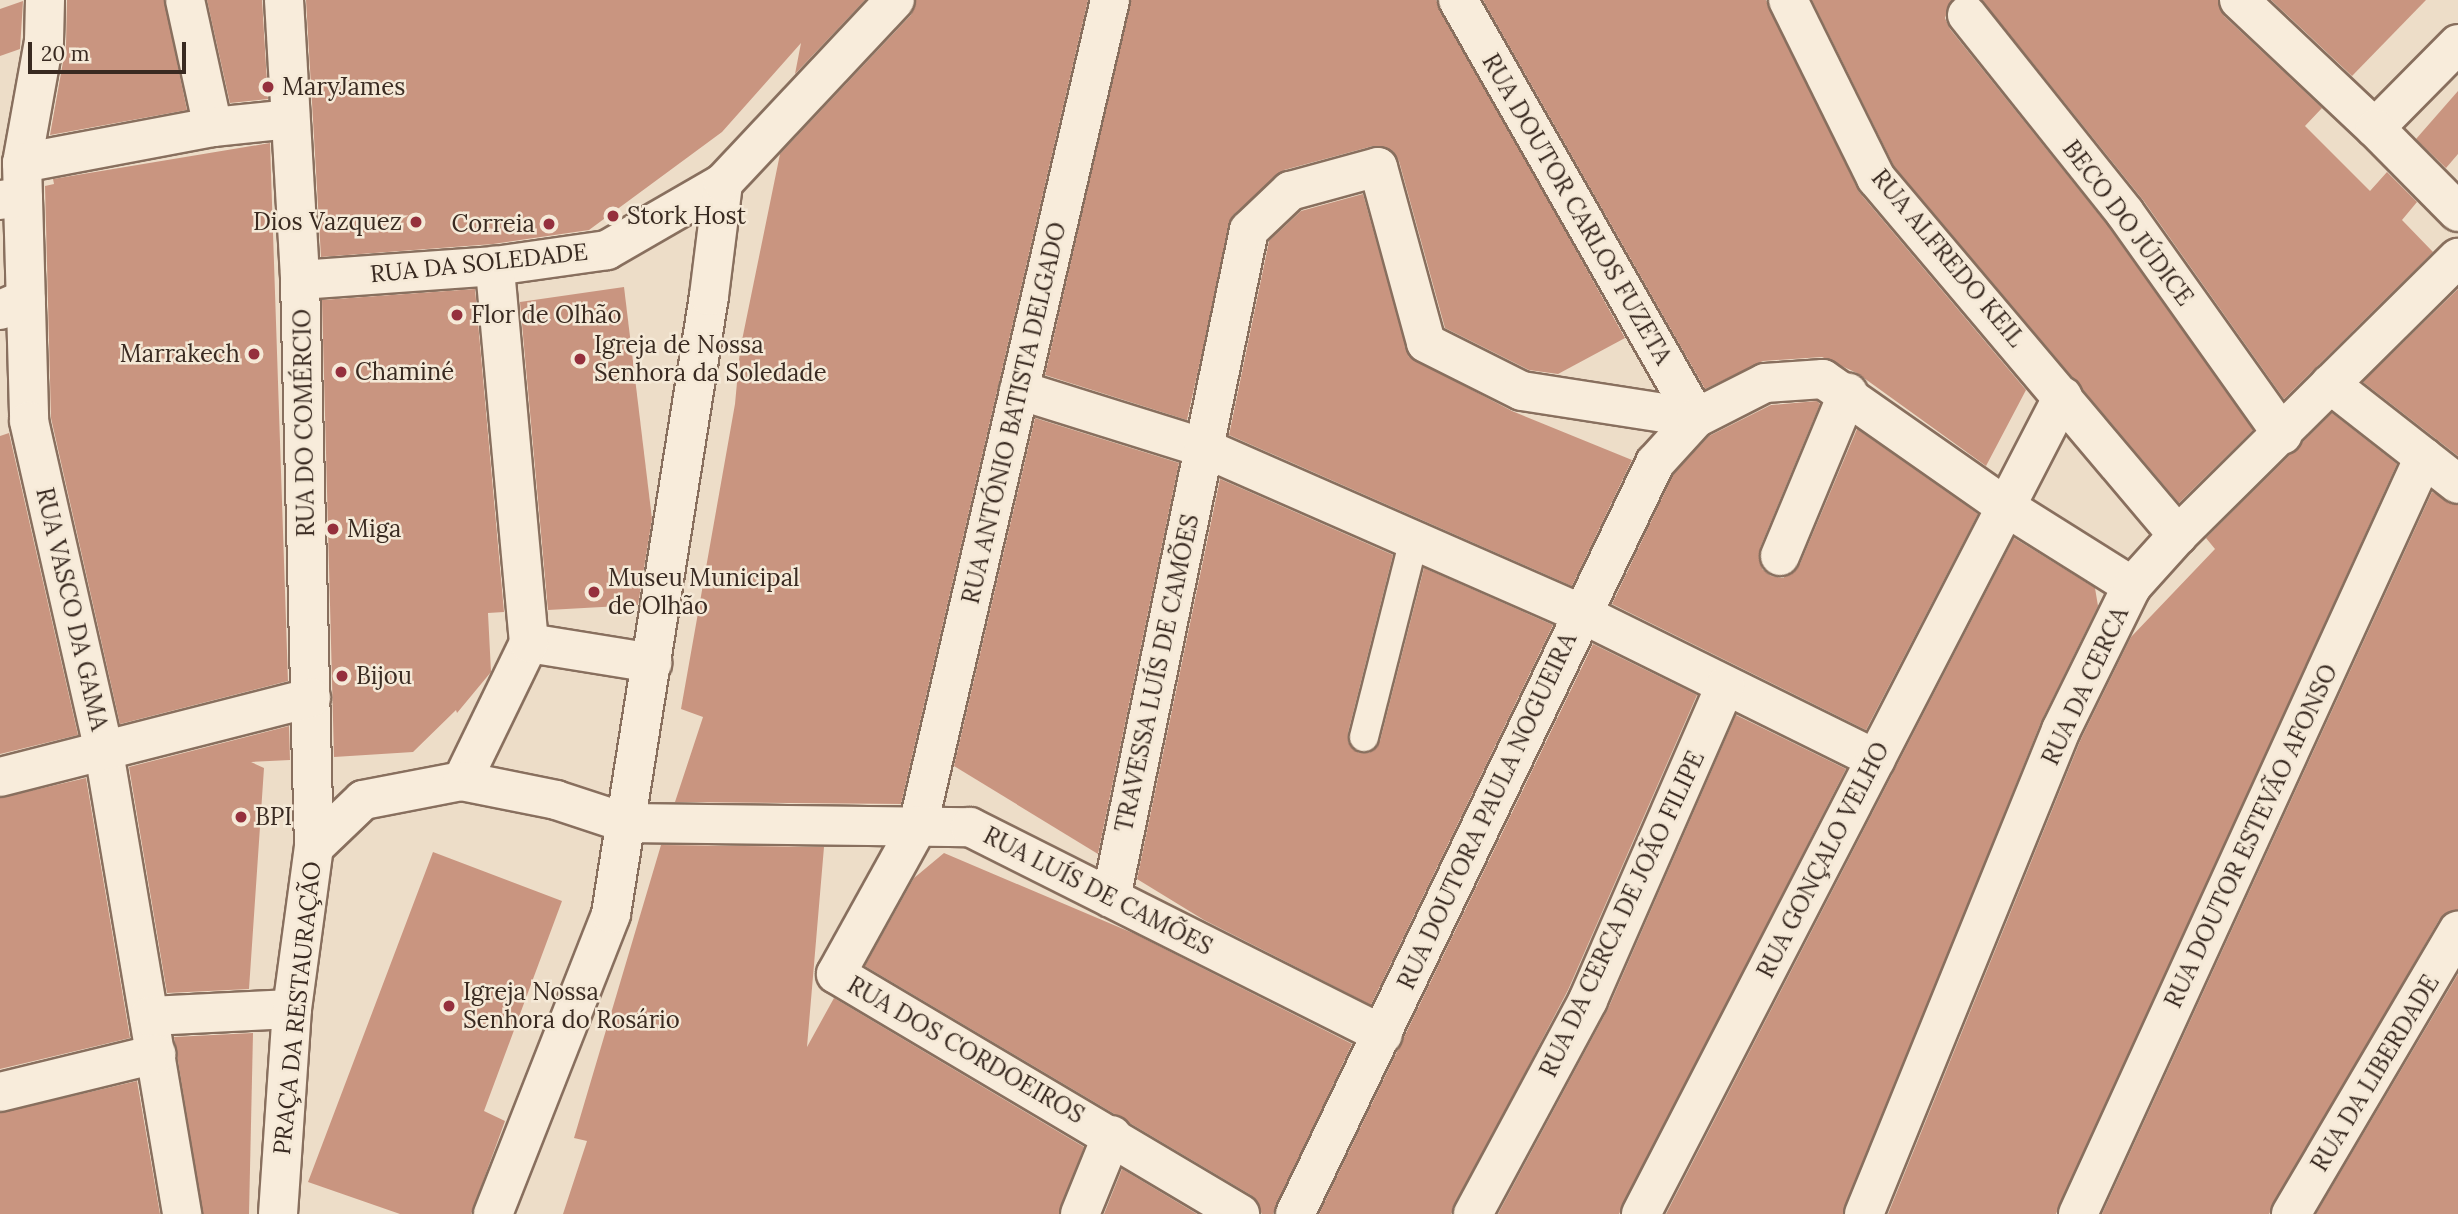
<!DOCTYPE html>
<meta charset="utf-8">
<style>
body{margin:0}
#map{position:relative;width:2458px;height:1214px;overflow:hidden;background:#edddc8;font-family:Lora,serif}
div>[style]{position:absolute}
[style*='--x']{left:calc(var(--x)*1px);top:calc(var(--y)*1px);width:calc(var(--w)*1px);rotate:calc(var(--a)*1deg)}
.building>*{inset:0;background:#c99580}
.roads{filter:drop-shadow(2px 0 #886f5e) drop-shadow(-2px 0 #886f5e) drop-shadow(0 2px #886f5e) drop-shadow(0 -2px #886f5e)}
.service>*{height:28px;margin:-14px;padding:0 14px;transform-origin:14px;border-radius:14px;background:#f8ecdb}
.pedestrian>*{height:38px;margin:-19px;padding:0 19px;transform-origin:19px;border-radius:19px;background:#f8ecdb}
.minor>*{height:38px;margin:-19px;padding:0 19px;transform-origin:19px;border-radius:19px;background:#f8ecdb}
.tertiary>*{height:38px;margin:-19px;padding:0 19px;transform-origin:19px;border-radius:19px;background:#f8ecdb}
.dots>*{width:19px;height:19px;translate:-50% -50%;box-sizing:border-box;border:4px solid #f5e9d7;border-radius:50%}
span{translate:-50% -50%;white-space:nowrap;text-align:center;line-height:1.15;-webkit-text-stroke:5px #f5e9d7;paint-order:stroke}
.poi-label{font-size:24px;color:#392a21}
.left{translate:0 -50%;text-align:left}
.right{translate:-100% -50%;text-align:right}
.street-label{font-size:24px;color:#392a21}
.scale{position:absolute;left:28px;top:42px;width:158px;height:32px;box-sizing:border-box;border:4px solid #392a21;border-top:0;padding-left:9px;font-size:21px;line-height:24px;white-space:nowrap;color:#392a21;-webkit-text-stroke:5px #f5e9d7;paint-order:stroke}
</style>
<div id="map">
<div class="building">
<i style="clip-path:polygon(67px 0,164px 0,187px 110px,50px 135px,66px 45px)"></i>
<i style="clip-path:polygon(207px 0,262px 0,268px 99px,230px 103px)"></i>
<i style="clip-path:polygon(306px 0,865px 0,795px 74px,801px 43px,722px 132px,589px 230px,493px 244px,321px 257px)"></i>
<i style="clip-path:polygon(916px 0,1088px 0,901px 804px,675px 802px,703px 717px,681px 709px,735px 404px,740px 350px,780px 154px,911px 15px)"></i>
<i style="clip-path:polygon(1131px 0,1436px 0,1625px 338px,1558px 374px,1529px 370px,1445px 328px,1399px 161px,1393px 151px,1373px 146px,1284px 170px,1233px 215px,1187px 420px,1045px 375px)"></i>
<i style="clip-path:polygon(1483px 0,1766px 0,1859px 192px,2026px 390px,1986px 466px,1857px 373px,1822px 357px,1763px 361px,1705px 389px)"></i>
<i style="clip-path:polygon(1812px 0,1952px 0,1945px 18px,1950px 29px,2108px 226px,2253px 430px,2179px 503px,1894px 166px)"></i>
<i style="clip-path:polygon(1982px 0,2218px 0,2224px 16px,2322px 108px,2305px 126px,2370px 191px,2387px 172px,2417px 202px,2402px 220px,2433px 252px,2284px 399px,2143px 200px)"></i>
<i style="clip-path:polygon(2271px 0,2426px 0,2352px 76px)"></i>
<i style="clip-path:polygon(23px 1px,20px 49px,0 56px,0 9px)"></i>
<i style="clip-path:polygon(2458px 91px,2458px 154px,2446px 168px,2416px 139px)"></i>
<i style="clip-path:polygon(270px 143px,288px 681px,120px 724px,51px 418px,45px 186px,54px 184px,53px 179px)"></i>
<i style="clip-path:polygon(1363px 194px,1409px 357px,1512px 411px,1632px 460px,1572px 586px,1229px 435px,1269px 241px,1301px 211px)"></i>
<i style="clip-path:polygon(624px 287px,652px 519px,638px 605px,548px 610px,520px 302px)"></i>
<i style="clip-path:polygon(475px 289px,504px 612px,488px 613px,491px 672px,457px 713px,456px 710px,413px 752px,334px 757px,322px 300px)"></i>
<i style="clip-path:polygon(2458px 289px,2458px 456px,2363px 382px)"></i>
<i style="clip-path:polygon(1817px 401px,1820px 404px,1760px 548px,1762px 569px,1771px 576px,1783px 578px,1800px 564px,1857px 429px,1978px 514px,1866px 730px,1612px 604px,1673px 475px,1709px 436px,1771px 405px)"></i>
<i style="clip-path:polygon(2332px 413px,2397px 464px,2056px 1214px,1888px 1214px,2081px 739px,2131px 637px,2215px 549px,2206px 538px)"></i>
<i style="clip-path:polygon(1035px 418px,1179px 463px,1098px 854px,954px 766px)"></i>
<i style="clip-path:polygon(9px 433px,78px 735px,0 754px,0 436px)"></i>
<i style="clip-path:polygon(1220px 479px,1393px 555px,1348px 733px,1348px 742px,1359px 753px,1369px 753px,1380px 741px,1424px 568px,1553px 625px,1371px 1005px,1204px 920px,1137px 879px)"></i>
<i style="clip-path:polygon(2432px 492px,2458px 505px,2458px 909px,2439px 920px,2269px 1214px,2102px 1214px)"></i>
<i style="clip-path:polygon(2014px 538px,2095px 588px,2098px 606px,2041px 722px,1843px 1214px,1666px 1214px)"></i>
<i style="clip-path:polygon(1593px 644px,1697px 695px,1568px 990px,1451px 1214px,1319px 1214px)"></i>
<i style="clip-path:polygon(1736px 715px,1846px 769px,1619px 1214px,1498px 1214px,1608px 1009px)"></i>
<i style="clip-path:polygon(289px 726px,290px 760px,251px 762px,264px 768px,249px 989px,167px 993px,129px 767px)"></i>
<i style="clip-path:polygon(86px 778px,130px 1038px,0 1069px,0 798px)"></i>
<i style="clip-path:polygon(661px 845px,824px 847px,807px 1047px,834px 998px,1084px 1147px,1059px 1214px,563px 1214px,587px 1141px,574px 1138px)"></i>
<i style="clip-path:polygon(433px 852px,562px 901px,484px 1111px,505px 1121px,471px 1214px,400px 1214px,308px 1182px)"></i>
<i style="clip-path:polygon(944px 853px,1135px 934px,1352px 1044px,1273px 1214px,1262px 1214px,1251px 1195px,865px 966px,914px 878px)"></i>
<i style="clip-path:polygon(2458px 974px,2458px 1214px,2316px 1214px)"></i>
<i style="clip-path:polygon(253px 1033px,249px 1214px,203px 1214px,174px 1037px)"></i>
<i style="clip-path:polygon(137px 1081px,160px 1214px,0 1214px,0 1113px)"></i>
<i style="clip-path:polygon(1122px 1169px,1197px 1214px,1104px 1214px)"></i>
</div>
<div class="roads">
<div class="service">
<i style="--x:1364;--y:737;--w:203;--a:-75.8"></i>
</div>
<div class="pedestrian">
<i style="--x:45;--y:0;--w:41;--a:91.4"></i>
<i style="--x:44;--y:41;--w:124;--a:100.2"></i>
<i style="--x:22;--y:163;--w:258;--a:88.4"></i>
<i style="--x:29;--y:421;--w:339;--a:77.2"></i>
<i style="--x:104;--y:752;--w:469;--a:80.4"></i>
<i style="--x:185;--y:0;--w:130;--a:77.6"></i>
<i style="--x:284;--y:0;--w:280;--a:86.7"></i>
<i style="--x:300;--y:280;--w:567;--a:88.59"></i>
<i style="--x:22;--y:163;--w:194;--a:-10.7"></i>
<i style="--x:213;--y:127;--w:77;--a:-5.9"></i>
<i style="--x:300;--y:280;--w:196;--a:-4.1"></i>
<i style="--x:495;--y:266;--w:113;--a:-8.1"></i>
<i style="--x:607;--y:250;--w:134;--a:-30"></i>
<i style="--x:1780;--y:556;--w:177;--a:-67.4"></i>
<i style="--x:1580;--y:613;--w:330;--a:26.3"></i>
<i style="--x:529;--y:643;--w:125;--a:9.2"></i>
<i style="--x:0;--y:777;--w:321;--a:-14.3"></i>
<i style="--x:462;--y:781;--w:153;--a:-64.1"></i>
<i style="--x:529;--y:643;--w:379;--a:-95.2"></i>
<i style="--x:149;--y:1016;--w:143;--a:-2.8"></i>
<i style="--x:1473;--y:1214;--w:243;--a:-61.7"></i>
<i style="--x:1588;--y:1000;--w:343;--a:-66.4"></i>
</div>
<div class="minor">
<i style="--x:1110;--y:0;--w:848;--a:103.09"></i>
<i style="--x:918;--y:826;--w:169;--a:119"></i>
<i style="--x:836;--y:974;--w:470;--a:30.7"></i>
<i style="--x:1458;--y:0;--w:481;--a:60.3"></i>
<i style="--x:1788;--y:0;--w:199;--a:63.7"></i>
<i style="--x:1876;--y:178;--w:468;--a:49.8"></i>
<i style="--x:2239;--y:0;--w:187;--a:43.3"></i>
<i style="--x:1967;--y:15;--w:253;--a:51.4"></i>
<i style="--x:2125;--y:213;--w:272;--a:54.6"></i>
<i style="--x:0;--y:200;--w:23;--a:-7"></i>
<i style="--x:0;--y:310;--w:28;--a:-23"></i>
<i style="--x:2330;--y:384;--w:162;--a:38"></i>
<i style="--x:1019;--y:390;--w:194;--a:17.4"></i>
<i style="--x:1204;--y:448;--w:411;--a:23.7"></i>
<i style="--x:1111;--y:898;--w:682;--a:-78.33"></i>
<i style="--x:1249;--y:230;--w:57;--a:-43.6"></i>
<i style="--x:1290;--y:191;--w:91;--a:-15.3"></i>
<i style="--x:1378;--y:167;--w:182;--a:74.7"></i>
<i style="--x:1426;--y:343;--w:107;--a:26.6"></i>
<i style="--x:1522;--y:391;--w:176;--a:8.8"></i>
<i style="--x:0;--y:1092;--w:161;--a:-13.7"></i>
<i style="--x:278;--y:1214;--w:205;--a:-86.1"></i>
<i style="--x:292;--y:1009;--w:163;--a:-82.3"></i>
<i style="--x:314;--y:847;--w:68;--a:-43.8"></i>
<i style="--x:363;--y:800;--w:101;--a:-10.9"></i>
<i style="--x:462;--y:781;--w:96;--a:11.4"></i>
<i style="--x:556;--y:800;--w:74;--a:18.2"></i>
<i style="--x:626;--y:823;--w:344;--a:0.7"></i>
<i style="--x:970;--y:827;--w:462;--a:26.7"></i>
<i style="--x:1080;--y:1214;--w:85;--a:-67.9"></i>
<i style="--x:1295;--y:1214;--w:833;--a:-64.39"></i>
<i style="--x:1655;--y:463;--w:61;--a:-47.7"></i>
<i style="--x:1696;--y:418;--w:77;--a:-26.9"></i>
<i style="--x:1765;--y:383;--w:58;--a:-3.9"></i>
<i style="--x:1823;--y:379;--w:223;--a:35"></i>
<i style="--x:2006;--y:507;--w:149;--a:32.1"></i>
<i style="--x:1641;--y:1214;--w:920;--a:-62.71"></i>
<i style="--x:1864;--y:1214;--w:523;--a:-67.85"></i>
<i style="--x:2061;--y:730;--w:161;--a:-63.8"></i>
<i style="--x:2132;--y:586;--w:69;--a:-48"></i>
<i style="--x:2178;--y:535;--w:394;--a:-44.7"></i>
<i style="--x:2078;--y:1214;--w:832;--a:-65.44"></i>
<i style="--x:2291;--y:1214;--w:329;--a:-59.5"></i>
</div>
<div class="tertiary">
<i style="--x:2458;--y:44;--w:118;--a:134.7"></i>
<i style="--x:2375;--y:128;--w:118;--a:45.3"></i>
<i style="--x:493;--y:1214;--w:322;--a:-68.5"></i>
<i style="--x:611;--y:914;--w:626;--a:-80.99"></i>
<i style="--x:709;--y:296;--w:114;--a:-82.9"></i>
<i style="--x:723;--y:183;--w:251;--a:-46.8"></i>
</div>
</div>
<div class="dots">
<i style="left:268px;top:87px;background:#95303d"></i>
<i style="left:613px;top:216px;background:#95303d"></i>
<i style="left:416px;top:222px;background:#95303d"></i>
<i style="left:549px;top:224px;background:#95303d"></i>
<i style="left:457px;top:315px;background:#95303d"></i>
<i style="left:254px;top:354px;background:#95303d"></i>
<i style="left:580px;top:359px;background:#95303d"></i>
<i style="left:341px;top:372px;background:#95303d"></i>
<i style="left:333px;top:529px;background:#95303d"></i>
<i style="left:594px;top:592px;background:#95303d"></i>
<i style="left:342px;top:676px;background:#95303d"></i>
<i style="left:241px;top:817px;background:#95303d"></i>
<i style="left:449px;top:1006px;background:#95303d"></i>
</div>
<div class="poi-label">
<span class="left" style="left:282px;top:87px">MaryJames</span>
<span class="left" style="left:627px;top:216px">Stork Host</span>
<span class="right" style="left:402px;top:222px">Dios Vazquez</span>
<span class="right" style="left:535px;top:224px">Correia</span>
<span class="left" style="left:471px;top:315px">Flor de Olhão</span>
<span class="left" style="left:594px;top:359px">Igreja de Nossa<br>Senhora da Soledade</span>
<span class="right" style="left:240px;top:354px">Marrakech</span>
<span class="left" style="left:355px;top:372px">Chaminé</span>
<span class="left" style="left:347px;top:529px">Miga</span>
<span class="left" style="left:608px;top:592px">Museu Municipal<br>de Olhão</span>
<span class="left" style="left:356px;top:676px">Bijou</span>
<span class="left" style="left:255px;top:817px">BPI</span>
<span class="left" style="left:463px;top:1006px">Igreja Nossa<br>Senhora do Rosário</span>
</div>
<div class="street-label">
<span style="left:1577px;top:209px;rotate:60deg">RUA DOUTOR CARLOS FUZETA</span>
<span style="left:2128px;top:223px;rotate:53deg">BECO DO JÚDICE</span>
<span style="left:1948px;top:258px;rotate:50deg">RUA ALFREDO KEIL</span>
<span style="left:479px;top:263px;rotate:-6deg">RUA DA SOLEDADE</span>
<span style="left:1014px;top:413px;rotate:-77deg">RUA ANTÓNIO BATISTA DELGADO</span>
<span style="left:304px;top:423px;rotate:-91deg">RUA DO COMÉRCIO</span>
<span style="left:72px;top:609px;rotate:77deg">RUA VASCO DA GAMA</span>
<span style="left:1157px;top:673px;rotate:-78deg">TRAVESSA LUÍS DE CAMÕES</span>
<span style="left:2085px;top:686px;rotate:-65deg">RUA DA CERCA</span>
<span style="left:1487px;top:811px;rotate:-65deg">RUA DOUTORA PAULA NOGUEIRA</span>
<span style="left:2251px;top:836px;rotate:-65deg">RUA DOUTOR ESTEVÃO AFONSO</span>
<span style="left:1823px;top:860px;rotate:-63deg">RUA GONÇALO VELHO</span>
<span style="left:1098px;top:891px;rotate:27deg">RUA LUÍS DE CAMÕES</span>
<span style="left:1622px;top:914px;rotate:-65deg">RUA DA CERCA DE JOÃO FILIPE</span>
<span style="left:297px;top:1008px;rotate:-84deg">PRAÇA DA RESTAURAÇÃO</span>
<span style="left:966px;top:1050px;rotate:30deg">RUA DOS CORDOEIROS</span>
<span style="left:2375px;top:1073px;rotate:-59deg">RUA DA LIBERDADE</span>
</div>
<div class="scale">20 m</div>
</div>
